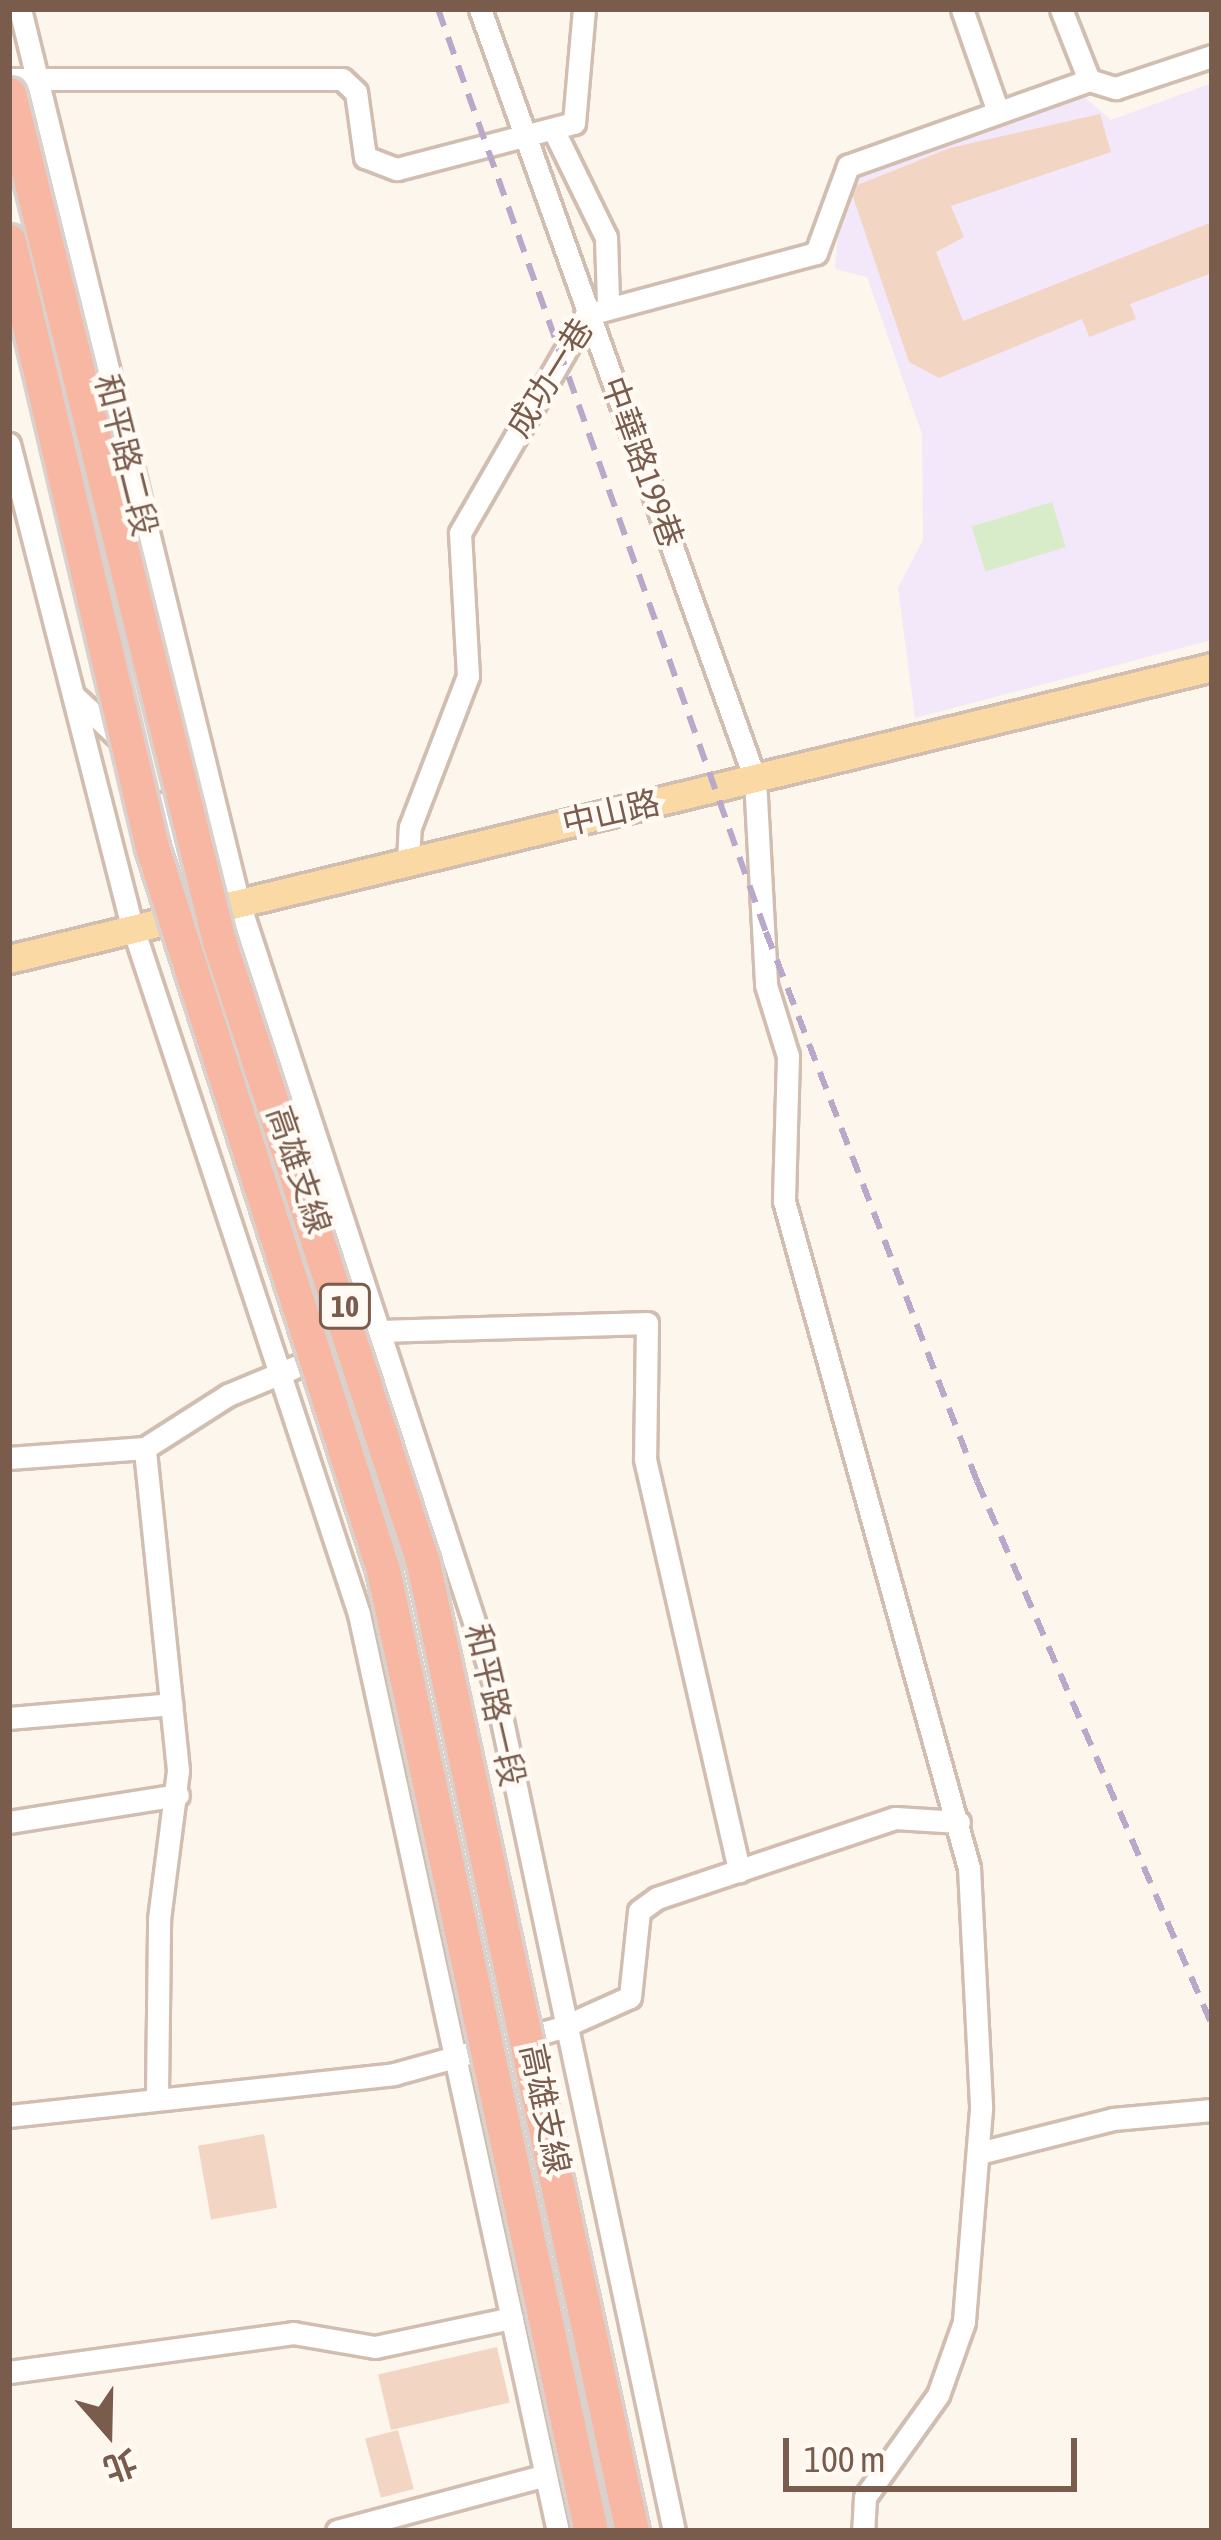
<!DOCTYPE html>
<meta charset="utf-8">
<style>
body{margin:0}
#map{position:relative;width:1221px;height:2540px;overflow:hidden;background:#fdf6ec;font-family:"Asap Condensed","Noto Sans TC",sans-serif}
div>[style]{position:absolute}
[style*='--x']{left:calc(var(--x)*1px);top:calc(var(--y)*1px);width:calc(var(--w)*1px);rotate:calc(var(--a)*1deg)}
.education>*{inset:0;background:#f3e8fa}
.green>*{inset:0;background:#d8ecc9;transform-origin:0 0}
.building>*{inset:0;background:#f3d5c3;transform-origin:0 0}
.roads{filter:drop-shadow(3px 0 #d1beb0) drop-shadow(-3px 0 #d1beb0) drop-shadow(0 3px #d1beb0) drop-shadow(0 -3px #d1beb0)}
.minor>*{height:21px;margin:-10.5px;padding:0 10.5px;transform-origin:10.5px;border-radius:10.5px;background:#fff}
.major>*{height:27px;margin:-13.5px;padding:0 13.5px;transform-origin:13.5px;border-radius:13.5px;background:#fbd9a5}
.rail>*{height:6px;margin-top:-3px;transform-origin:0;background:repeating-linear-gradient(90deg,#b9a8c9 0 18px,transparent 0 30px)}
.bridges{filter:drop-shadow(3px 0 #dad1cd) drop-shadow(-3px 0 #dad1cd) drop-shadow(0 3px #dad1cd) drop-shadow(0 -3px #dad1cd)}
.highway-bridge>*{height:33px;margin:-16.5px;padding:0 16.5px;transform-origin:16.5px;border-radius:16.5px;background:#f7b7a3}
span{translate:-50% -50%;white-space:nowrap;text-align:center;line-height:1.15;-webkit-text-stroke:9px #fffaf3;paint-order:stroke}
.shield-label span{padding:3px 9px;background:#fffaf3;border:3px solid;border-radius:9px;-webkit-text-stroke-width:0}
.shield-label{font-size:30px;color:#7a5c4d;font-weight:700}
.street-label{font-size:33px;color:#7a5c4d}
.frame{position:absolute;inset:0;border:12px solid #7a5c4d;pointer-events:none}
.north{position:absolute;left:48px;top:2372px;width:120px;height:120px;-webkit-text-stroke:9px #fffaf3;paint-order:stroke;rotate:160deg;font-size:33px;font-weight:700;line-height:48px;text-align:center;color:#7a5c4d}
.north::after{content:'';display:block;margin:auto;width:42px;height:54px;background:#7a5c4d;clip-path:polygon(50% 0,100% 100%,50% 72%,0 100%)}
.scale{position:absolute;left:783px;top:2438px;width:294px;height:54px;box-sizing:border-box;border:6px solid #7a5c4d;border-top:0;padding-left:15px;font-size:36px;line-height:42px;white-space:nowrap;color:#7a5c4d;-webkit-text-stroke:9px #fffaf3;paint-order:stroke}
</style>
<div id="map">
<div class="education">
<i style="clip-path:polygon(1212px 83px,1212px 640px,915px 718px,898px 588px,923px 540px,922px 434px,867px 277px,835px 269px,842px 184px,1081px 94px,1111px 120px)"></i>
</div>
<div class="green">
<i style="left:1052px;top:502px;width:47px;height:84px;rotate:73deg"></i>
</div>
<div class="building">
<i style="clip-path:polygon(1100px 114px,1111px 152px,951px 206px,964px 237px,936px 252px,963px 321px,1212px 222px,1212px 273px,1130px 304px,1136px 319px,1089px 337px,1082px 319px,939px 378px,909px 362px,850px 188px,950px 148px)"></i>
<i style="left:264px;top:2134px;width:75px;height:67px;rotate:80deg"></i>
<i style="left:497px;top:2347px;width:57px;height:122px;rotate:77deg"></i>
<i style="left:398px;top:2430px;width:61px;height:34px;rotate:75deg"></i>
</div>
<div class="roads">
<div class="minor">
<i style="--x:20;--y:9;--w:917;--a:76.25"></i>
<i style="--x:238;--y:900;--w:824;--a:71.89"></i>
<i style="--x:494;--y:1683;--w:867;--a:78.02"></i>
<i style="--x:480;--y:9;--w:818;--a:70.35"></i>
<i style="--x:755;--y:779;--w:206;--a:86.9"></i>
<i style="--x:766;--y:985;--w:74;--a:72.8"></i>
<i style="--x:788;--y:1056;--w:145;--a:91.6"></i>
<i style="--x:784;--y:1201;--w:692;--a:74.5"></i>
<i style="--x:969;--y:1868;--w:241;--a:87.1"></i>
<i style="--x:981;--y:2109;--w:214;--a:94.6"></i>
<i style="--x:964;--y:2322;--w:77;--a:109.6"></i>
<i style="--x:938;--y:2395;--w:125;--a:125.6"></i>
<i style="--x:865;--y:2497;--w:34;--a:93"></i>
<i style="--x:962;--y:9;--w:109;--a:70.7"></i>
<i style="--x:1061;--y:9;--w:76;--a:68.5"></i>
<i style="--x:9;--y:79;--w:333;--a:0"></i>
<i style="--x:342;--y:79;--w:19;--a:43"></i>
<i style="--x:356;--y:92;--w:66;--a:82.1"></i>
<i style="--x:365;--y:157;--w:34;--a:21"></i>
<i style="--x:397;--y:169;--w:183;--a:-14.6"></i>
<i style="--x:574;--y:123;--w:114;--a:-85"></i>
<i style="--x:553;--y:129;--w:120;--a:63.9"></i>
<i style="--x:606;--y:237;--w:64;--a:88.2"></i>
<i style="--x:9;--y:444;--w:496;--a:75.7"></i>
<i style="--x:132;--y:925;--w:725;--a:71.76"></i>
<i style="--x:359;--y:1614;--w:938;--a:77.76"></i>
<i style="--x:75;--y:697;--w:71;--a:42.7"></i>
<i style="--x:157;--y:803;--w:333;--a:72.2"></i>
<i style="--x:259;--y:1120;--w:31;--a:36"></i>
<i style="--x:408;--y:861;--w:34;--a:-87"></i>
<i style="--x:410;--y:827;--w:162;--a:-69"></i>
<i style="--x:468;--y:676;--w:143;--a:-93.2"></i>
<i style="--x:460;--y:533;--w:252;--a:-60"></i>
<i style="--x:586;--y:315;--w:238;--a:-15.1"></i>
<i style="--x:816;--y:253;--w:93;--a:-69.8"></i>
<i style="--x:848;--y:166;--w:256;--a:-19.6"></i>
<i style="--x:1089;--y:80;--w:28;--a:17"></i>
<i style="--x:1116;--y:88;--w:101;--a:-18.4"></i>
<i style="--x:9;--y:1458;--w:136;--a:-4.2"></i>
<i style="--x:9;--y:1718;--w:163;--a:-4.9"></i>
<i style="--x:9;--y:1822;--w:171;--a:-9.1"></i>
<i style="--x:157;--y:2094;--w:175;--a:-89.3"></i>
<i style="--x:159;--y:1919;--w:150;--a:-82.7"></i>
<i style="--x:178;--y:1770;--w:324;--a:-95.9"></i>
<i style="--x:145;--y:1448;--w:98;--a:-32.6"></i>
<i style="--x:228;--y:1395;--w:167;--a:-22.6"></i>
<i style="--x:382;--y:1331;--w:265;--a:-1.7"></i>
<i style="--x:647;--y:1323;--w:136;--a:90.8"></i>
<i style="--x:645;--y:1459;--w:423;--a:77.1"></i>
<i style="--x:9;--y:2116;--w:387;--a:-6.2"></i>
<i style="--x:394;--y:2074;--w:175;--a:-15.5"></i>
<i style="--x:563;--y:2027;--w:73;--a:-24.1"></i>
<i style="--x:630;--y:1997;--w:86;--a:-84"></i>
<i style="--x:639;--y:1911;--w:22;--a:-36"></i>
<i style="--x:657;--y:1898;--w:251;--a:-18.6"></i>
<i style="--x:895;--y:1818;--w:64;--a:3.6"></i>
<i style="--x:979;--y:2153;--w:138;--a:-14.2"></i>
<i style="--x:1113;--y:2119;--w:99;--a:-5.2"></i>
<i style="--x:9;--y:2372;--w:287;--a:-7.8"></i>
<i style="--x:293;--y:2333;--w:83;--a:9.7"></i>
<i style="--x:375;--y:2347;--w:140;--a:-12"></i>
<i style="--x:337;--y:2531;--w:216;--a:-15"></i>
</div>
<div class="major">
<i style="--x:9;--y:959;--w:1238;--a:-13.64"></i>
</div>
</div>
<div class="rail">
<i style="--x:438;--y:9;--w:980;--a:70.44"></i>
<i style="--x:766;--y:932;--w:588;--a:68.98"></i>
<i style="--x:977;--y:1481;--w:593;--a:66.64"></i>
</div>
<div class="bridges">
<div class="highway-bridge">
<i style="--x:9;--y:94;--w:873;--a:76.08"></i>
<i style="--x:219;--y:941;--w:655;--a:71.84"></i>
<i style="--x:423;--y:1563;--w:990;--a:77.82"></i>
<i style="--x:9;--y:241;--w:623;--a:76.72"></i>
<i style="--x:152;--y:847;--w:759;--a:72.28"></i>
<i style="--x:383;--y:1570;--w:983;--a:77.79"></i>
</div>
</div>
<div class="shield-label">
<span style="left:345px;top:1306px">10</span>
</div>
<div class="street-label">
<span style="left:550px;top:378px;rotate:-58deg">成功一巷</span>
<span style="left:126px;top:455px;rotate:76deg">和平路二段</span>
<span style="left:642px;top:462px;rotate:70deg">中華路199巷</span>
<span style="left:611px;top:813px;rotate:-13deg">中山路</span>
<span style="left:299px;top:1170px;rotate:71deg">高雄支線</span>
<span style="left:495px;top:1705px;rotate:77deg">和平路一段</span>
<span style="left:545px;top:2109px;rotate:78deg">高雄支線</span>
</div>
<div class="frame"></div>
<div class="north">北</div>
<div class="scale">100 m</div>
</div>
